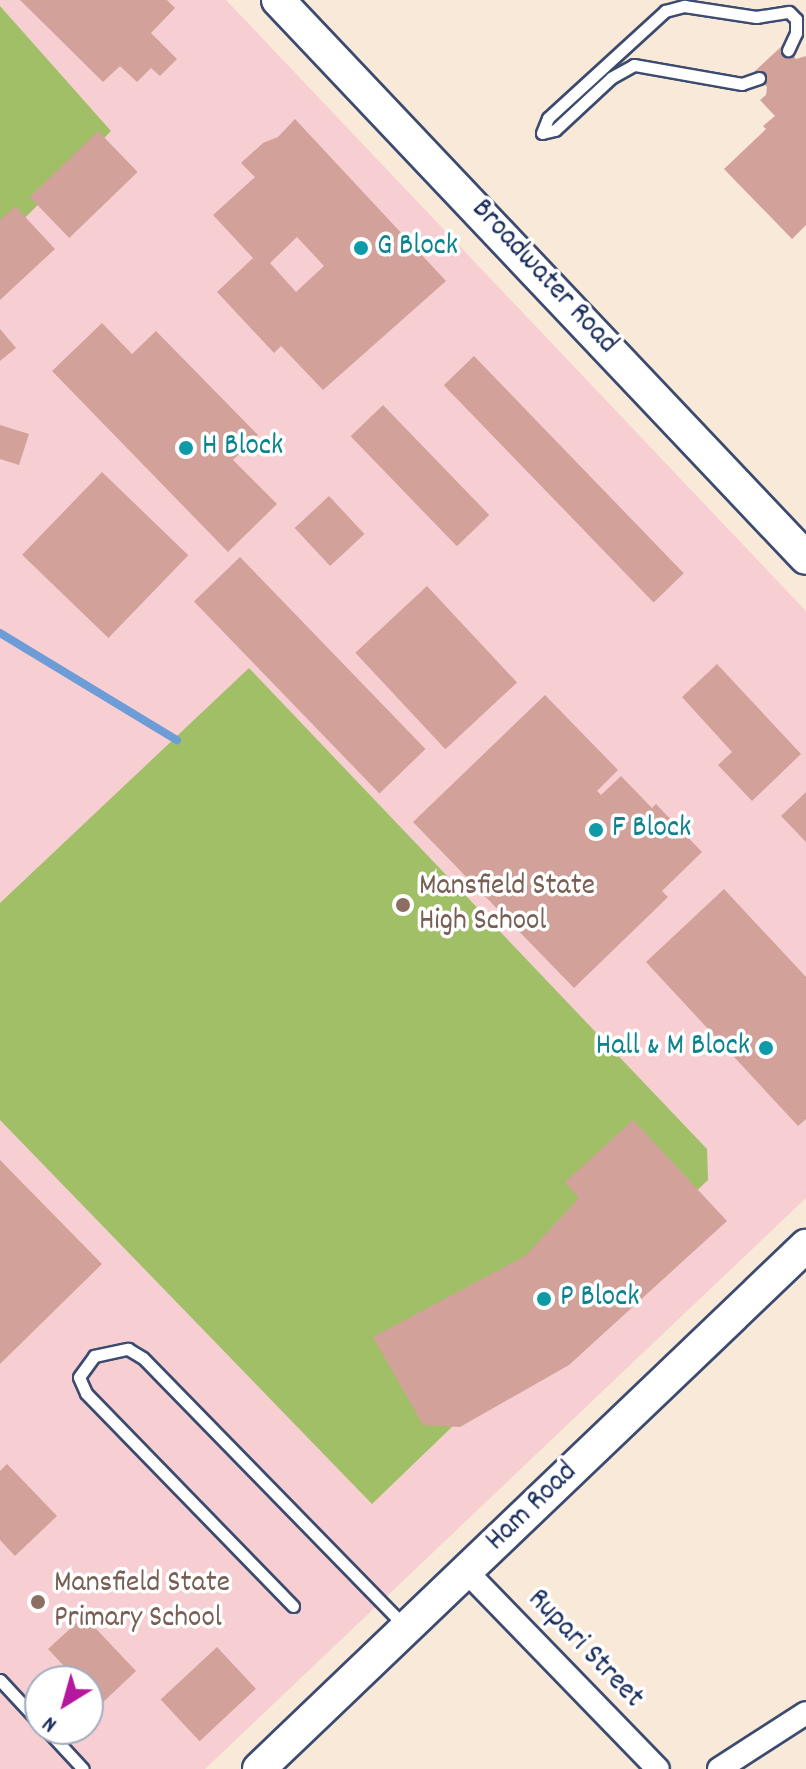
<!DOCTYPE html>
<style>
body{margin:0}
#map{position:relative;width:806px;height:1769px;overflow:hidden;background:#f9e9d8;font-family:Dekko,sans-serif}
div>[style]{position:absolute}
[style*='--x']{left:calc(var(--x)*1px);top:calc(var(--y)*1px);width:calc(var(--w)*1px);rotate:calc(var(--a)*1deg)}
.built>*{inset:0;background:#f7cfd3}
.green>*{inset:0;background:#a0bf67}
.stream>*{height:8px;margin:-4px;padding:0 4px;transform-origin:4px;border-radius:4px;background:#6d9cd6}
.building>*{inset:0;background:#d2a19a;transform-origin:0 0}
.roads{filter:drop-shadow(2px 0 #3c4b70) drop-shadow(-2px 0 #3c4b70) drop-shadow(0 2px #3c4b70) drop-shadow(0 -2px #3c4b70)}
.lane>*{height:11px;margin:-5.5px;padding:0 5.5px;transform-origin:5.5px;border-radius:5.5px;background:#fff}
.street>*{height:22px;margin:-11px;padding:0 11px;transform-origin:11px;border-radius:11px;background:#fff}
.secondary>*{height:32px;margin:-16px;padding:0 16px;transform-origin:16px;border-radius:16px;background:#fff}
.dots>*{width:22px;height:22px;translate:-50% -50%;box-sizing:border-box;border:4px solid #fff;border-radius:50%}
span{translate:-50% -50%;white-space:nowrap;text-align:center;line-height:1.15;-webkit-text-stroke:7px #fff;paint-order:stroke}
.culture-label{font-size:30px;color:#0d838f}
.left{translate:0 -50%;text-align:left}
.right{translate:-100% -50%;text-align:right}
.street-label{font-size:30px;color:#1b2f5e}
.education-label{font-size:30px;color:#785e54}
.north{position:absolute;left:24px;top:1665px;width:80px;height:80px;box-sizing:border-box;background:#fff;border:2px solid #a4acbf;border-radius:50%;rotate:217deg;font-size:22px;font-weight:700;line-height:32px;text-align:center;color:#1b2f5e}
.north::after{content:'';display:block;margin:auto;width:28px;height:36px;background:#b5179e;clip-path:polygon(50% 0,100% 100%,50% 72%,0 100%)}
</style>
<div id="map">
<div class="built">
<i style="clip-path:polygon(evenodd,0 0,226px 0,806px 611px,806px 1198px,205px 1769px,0 1769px,0 0,40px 1681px,88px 1681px,88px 1729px,40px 1729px,40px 1681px)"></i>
</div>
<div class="green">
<i style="clip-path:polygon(0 6px,111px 131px,0 243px)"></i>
<i style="clip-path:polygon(249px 668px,707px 1149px,708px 1180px,372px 1504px,0 1120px,0 903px)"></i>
</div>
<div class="stream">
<i style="--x:0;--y:633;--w:207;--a:31.2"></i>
</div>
<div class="building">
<i style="clip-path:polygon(20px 0,167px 0,175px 8px,151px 33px,177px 59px,160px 76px,151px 68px,137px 82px,120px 66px,103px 82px)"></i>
<i style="clip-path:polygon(783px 45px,796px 59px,806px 56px,806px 225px,792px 239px,724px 169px,766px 129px,763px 126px,775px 116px,760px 100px,766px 95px,767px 87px,754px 72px)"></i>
<i style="clip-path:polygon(evenodd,295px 119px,446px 281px,323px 390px,281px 346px,274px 353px,217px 292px,253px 258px,213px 215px,255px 177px,241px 163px,263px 143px,278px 137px,295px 119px,297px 237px,324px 266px,296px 292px,270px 263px,297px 237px)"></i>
<i style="left:98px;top:131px;width:57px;height:95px;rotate:46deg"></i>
<i style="clip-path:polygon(15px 206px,55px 249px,0 300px,0 220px)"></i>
<i style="clip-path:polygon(102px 323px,132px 354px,156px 331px,258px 435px,233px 460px,277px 504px,228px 552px,52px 371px)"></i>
<i style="clip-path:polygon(0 329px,16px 348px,0 361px)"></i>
<i style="left:474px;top:356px;width:302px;height:42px;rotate:46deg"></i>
<i style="left:383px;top:405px;width:153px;height:45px;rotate:46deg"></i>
<i style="clip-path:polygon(0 425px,29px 434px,19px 465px,0 459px)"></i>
<i style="left:102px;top:472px;width:120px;height:115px;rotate:44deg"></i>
<i style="left:329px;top:496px;width:52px;height:47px;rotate:47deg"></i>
<i style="left:240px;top:557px;width:267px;height:64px;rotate:46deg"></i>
<i style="left:427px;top:586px;width:132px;height:98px;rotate:47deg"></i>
<i style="clip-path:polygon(717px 664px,801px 754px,752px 801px,718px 765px,732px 752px,682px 697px)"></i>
<i style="clip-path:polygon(545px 695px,618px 770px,597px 791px,601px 795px,621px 776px,652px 808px,656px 804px,702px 852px,662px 891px,668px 897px,574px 988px,413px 822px)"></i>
<i style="clip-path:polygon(806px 792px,806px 842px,781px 816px)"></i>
<i style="clip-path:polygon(724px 889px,806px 977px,806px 1119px,798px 1126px,646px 962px)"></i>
<i style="clip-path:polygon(633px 1120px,727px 1221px,569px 1365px,460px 1427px,423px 1425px,373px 1337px,525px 1256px,579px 1198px,565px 1182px)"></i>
<i style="clip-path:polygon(0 1160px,102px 1264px,0 1364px)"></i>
<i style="clip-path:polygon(7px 1464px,57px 1516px,15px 1556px,0 1540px,0 1471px)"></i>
<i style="clip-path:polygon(84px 1616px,136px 1671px,100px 1705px,88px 1692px,88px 1681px,78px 1681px,48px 1649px)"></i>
<i style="left:217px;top:1647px;width:57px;height:77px;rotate:47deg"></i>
</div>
<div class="roads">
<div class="lane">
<i style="--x:759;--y:78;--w:18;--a:161"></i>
<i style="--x:742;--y:84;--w:110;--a:-170"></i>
<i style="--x:634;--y:65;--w:26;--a:151"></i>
<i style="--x:611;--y:78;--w:76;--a:137.1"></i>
<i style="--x:555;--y:130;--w:13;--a:167"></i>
<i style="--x:542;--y:133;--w:16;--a:-68"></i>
<i style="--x:548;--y:118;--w:159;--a:-42.4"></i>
<i style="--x:665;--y:11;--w:20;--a:-15"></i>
<i style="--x:684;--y:6;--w:73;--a:8.7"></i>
<i style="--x:756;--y:17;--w:33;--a:-9"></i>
<i style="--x:789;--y:12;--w:10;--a:45"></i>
<i style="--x:796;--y:19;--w:14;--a:90"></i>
<i style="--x:796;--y:33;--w:19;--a:115"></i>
<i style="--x:293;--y:1606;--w:297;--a:-134.2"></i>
<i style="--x:86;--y:1393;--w:17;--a:-114"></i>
<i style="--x:79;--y:1377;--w:26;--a:-54"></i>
<i style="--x:94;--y:1356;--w:35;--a:-12"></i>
<i style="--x:128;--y:1349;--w:17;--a:31"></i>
<i style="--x:143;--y:1358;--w:373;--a:45.7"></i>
<i style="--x:0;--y:1680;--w:59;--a:47.1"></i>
<i style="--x:46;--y:1729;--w:54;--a:47.2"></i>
</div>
<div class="street">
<i style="--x:467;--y:1572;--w:274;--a:45.9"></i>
<i style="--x:719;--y:1769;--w:103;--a:-32.8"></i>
</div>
<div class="secondary">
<i style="--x:278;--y:0;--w:768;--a:46.58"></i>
<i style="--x:259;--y:1769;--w:757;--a:-43.72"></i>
</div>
</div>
<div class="dots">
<i style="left:361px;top:248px;background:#0f9aa8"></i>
<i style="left:186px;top:448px;background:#0f9aa8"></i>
<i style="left:596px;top:830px;background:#0f9aa8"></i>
<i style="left:403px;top:905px;background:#8d6e63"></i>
<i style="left:766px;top:1048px;background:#0f9aa8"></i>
<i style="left:544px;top:1299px;background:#0f9aa8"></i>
<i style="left:38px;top:1602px;background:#8d6e63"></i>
</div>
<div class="culture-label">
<span class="left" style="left:377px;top:248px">G Block</span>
<span class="left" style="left:202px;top:448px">H Block</span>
<span class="left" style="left:612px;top:830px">F Block</span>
<span class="right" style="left:750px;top:1048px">Hall &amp; M Block</span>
<span class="left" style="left:560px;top:1299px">P Block</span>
</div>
<div class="street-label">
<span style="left:543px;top:278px;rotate:47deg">Broadwater Road</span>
<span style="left:533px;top:1508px;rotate:-44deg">Ham Road</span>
<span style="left:584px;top:1650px;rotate:46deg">Rupari Street</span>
</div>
<div class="education-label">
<span class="left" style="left:419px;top:905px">Mansfield State<br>High School</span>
<span class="left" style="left:54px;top:1602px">Mansfield State<br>Primary School</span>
</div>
<div class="north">N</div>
</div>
